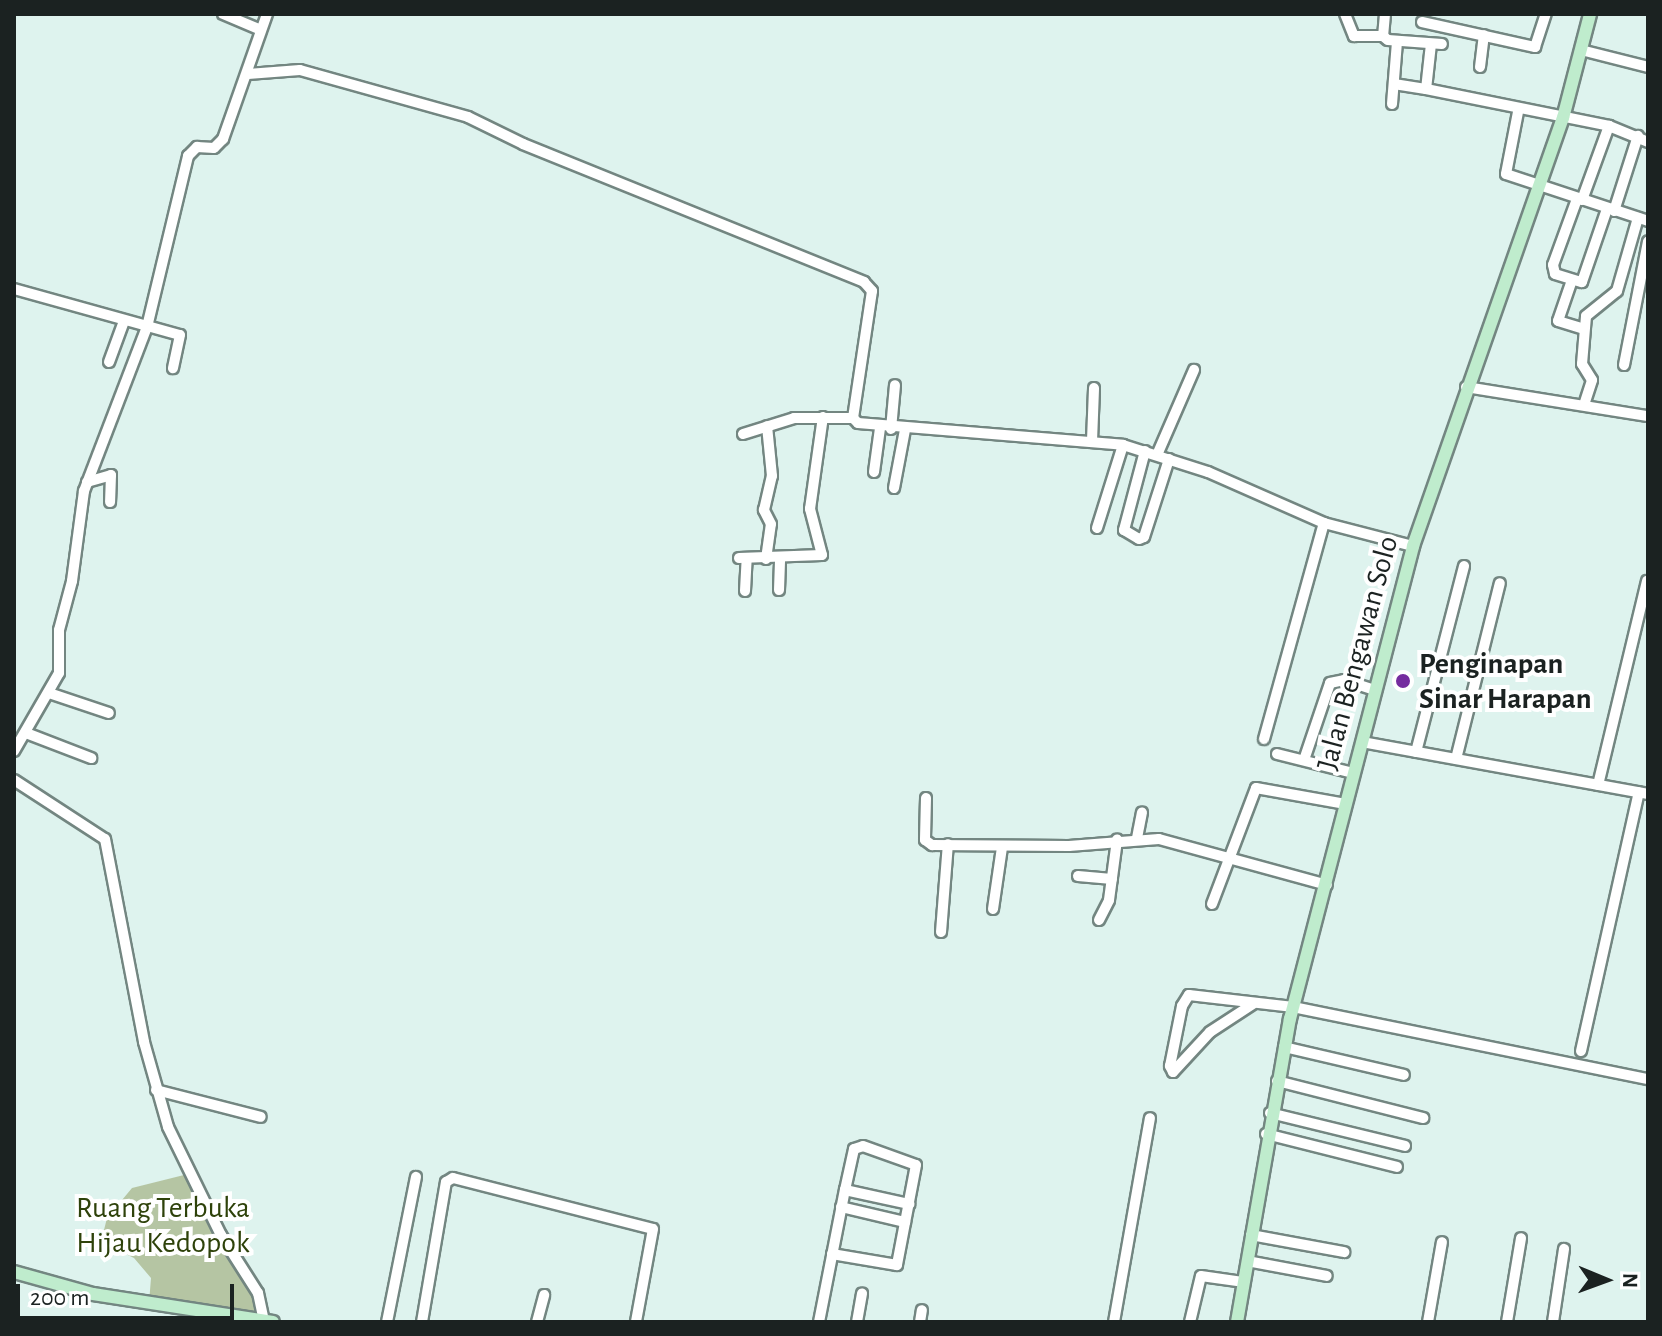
<!DOCTYPE html>
<style>
body{margin:0}
#map{position:relative;width:1662px;height:1336px;overflow:hidden;background:#def3ee;font-family:"Alegreya Sans",sans-serif}
div>[style]{position:absolute}
[style*='--x']{left:calc(var(--x)*1px);top:calc(var(--y)*1px);width:calc(var(--w)*1px);rotate:calc(var(--a)*1deg)}
.green>*{inset:0;background:#b5c5a3}
.roads{filter:drop-shadow(2px 0 #738681) drop-shadow(-2px 0 #738681) drop-shadow(0 2px #738681) drop-shadow(0 -2px #738681)}
.minor>*{height:10px;margin:-5px;padding:0 5px;transform-origin:5px;border-radius:5px;background:#fff}
.major>*{height:12px;margin:-6px;padding:0 6px;transform-origin:6px;border-radius:6px;background:#bfeccd}
.dots>*{width:22px;height:22px;translate:-50% -50%;box-sizing:border-box;border:4px solid #fff;border-radius:50%}
span{translate:-50% -50%;white-space:nowrap;text-align:center;line-height:1.15;-webkit-text-stroke:8px #fff;paint-order:stroke}
.street-label{font-size:30px;color:#1b2221}
.poi-label{font-size:30px;color:#1b2221;font-weight:700}
.left{translate:0 -50%;text-align:left}
.park-label{font-size:30px;color:#2e420a}
.frame{position:absolute;inset:0;border:16px solid #1b2221;pointer-events:none}
.north{position:absolute;left:1566px;top:1240px;width:80px;height:80px;-webkit-text-stroke:6px #fff;paint-order:stroke;rotate:91deg;font-size:22px;font-weight:700;line-height:32px;text-align:center;color:#1b2221}
.north::after{content:'';display:block;margin:auto;width:28px;height:36px;background:#1b2221;clip-path:polygon(50% 0,100% 100%,50% 72%,0 100%)}
.scale{position:absolute;left:16px;top:1284px;width:218px;height:36px;box-sizing:border-box;border:4px solid #1b2221;border-top:0;padding-left:10px;font-size:24px;line-height:28px;white-space:nowrap;color:#1b2221;-webkit-text-stroke:6px #fff;paint-order:stroke}
</style>
<div id="map">
<div class="green">
<i style="clip-path:polygon(184px 1175px,252px 1286px,257px 1305px,253px 1312px,149px 1303px,151px 1278px,134px 1258px,101px 1242px,107px 1218px,132px 1188px)"></i>
</div>
<div class="roads">
<div class="minor">
<i style="--x:223;--y:14;--w:41;--a:22.8"></i>
<i style="--x:1345;--y:14;--w:24;--a:68"></i>
<i style="--x:1354;--y:36;--w:29;--a:0"></i>
<i style="--x:1385;--y:14;--w:22;--a:95"></i>
<i style="--x:1383;--y:36;--w:6;--a:39"></i>
<i style="--x:1388;--y:40;--w:54;--a:4.2"></i>
<i style="--x:1422;--y:22;--w:116;--a:12.5"></i>
<i style="--x:1535;--y:47;--w:35;--a:-72"></i>
<i style="--x:1431;--y:44;--w:45;--a:96.3"></i>
<i style="--x:1426;--y:89;--w:187;--a:11.4"></i>
<i style="--x:1609;--y:126;--w:42;--a:22.3"></i>
<i style="--x:1581;--y:50;--w:69;--a:14.2"></i>
<i style="--x:1480;--y:67;--w:32;--a:-83"></i>
<i style="--x:248;--y:74;--w:52;--a:-4.4"></i>
<i style="--x:300;--y:70;--w:174;--a:15.6"></i>
<i style="--x:468;--y:117;--w:61;--a:26.1"></i>
<i style="--x:523;--y:144;--w:368;--a:22"></i>
<i style="--x:864;--y:282;--w:12;--a:48"></i>
<i style="--x:872;--y:291;--w:128;--a:98.5"></i>
<i style="--x:853;--y:418;--w:7;--a:45"></i>
<i style="--x:858;--y:423;--w:266;--a:4.7"></i>
<i style="--x:1123;--y:445;--w:89;--a:17.6"></i>
<i style="--x:1208;--y:472;--w:127;--a:23.7"></i>
<i style="--x:1324;--y:523;--w:92;--a:14.5"></i>
<i style="--x:1394;--y:84;--w:32;--a:9"></i>
<i style="--x:1392;--y:104;--w:62;--a:-85.4"></i>
<i style="--x:1518;--y:112;--w:63;--a:101"></i>
<i style="--x:1506;--y:174;--w:150;--a:18.3"></i>
<i style="--x:1577;--y:199;--w:70;--a:110"></i>
<i style="--x:1553;--y:265;--w:9;--a:77"></i>
<i style="--x:1555;--y:274;--w:28;--a:17"></i>
<i style="--x:1582;--y:282;--w:77;--a:-71.1"></i>
<i style="--x:1582;--y:200;--w:79;--a:-70"></i>
<i style="--x:1614;--y:211;--w:79;--a:-72.3"></i>
<i style="--x:1572;--y:280;--w:43;--a:108.9"></i>
<i style="--x:1558;--y:321;--w:27;--a:17"></i>
<i style="--x:14;--y:289;--w:172;--a:15.5"></i>
<i style="--x:180;--y:335;--w:34;--a:102"></i>
<i style="--x:109;--y:362;--w:44;--a:-69.9"></i>
<i style="--x:1624;--y:365;--w:126;--a:-79"></i>
<i style="--x:1466;--y:387;--w:184;--a:9.1"></i>
<i style="--x:1584;--y:405;--w:26;--a:-72"></i>
<i style="--x:1592;--y:380;--w:19;--a:-122"></i>
<i style="--x:1582;--y:364;--w:48;--a:-85.2"></i>
<i style="--x:1586;--y:316;--w:40;--a:-39"></i>
<i style="--x:1617;--y:291;--w:76;--a:-74"></i>
<i style="--x:891;--y:429;--w:44;--a:-84.8"></i>
<i style="--x:743;--y:434;--w:53;--a:-17.4"></i>
<i style="--x:794;--y:418;--w:59;--a:0"></i>
<i style="--x:1092;--y:441;--w:53;--a:-87.8"></i>
<i style="--x:1145;--y:451;--w:82;--a:104.9"></i>
<i style="--x:1124;--y:530;--w:17;--a:31"></i>
<i style="--x:1139;--y:539;--w:5;--a:-22"></i>
<i style="--x:1144;--y:537;--w:82;--a:-72.2"></i>
<i style="--x:1157;--y:455;--w:93;--a:-66.5"></i>
<i style="--x:874;--y:472;--w:44;--a:-82.2"></i>
<i style="--x:87;--y:482;--w:25;--a:-16"></i>
<i style="--x:111;--y:475;--w:27;--a:92"></i>
<i style="--x:894;--y:488;--w:59;--a:-79.3"></i>
<i style="--x:1097;--y:528;--w:87;--a:-72.6"></i>
<i style="--x:739;--y:558;--w:83;--a:-2.1"></i>
<i style="--x:822;--y:555;--w:48;--a:-104.6"></i>
<i style="--x:810;--y:509;--w:93;--a:-82"></i>
<i style="--x:766;--y:559;--w:35;--a:-82"></i>
<i style="--x:771;--y:524;--w:16;--a:-117"></i>
<i style="--x:764;--y:510;--w:35;--a:-77"></i>
<i style="--x:772;--y:476;--w:50;--a:-95.7"></i>
<i style="--x:779;--y:590;--w:33;--a:-88"></i>
<i style="--x:745;--y:591;--w:33;--a:-87"></i>
<i style="--x:49;--y:693;--w:63;--a:18.4"></i>
<i style="--x:26;--y:733;--w:70;--a:21"></i>
<i style="--x:1264;--y:739;--w:224;--a:-74.5"></i>
<i style="--x:1362;--y:742;--w:291;--a:10.3"></i>
<i style="--x:14;--y:751;--w:90;--a:-60"></i>
<i style="--x:59;--y:673;--w:43;--a:-90"></i>
<i style="--x:59;--y:630;--w:51;--a:-75.1"></i>
<i style="--x:72;--y:581;--w:91;--a:-82.4"></i>
<i style="--x:84;--y:491;--w:176;--a:-69"></i>
<i style="--x:147;--y:327;--w:176;--a:-76.5"></i>
<i style="--x:188;--y:156;--w:13;--a:-45"></i>
<i style="--x:197;--y:147;--w:17;--a:3"></i>
<i style="--x:214;--y:148;--w:13;--a:-45"></i>
<i style="--x:223;--y:139;--w:133;--a:-70.6"></i>
<i style="--x:1416;--y:752;--w:192;--a:-75.5"></i>
<i style="--x:1277;--y:754;--w:78;--a:14"></i>
<i style="--x:1456;--y:759;--w:181;--a:-76"></i>
<i style="--x:1304;--y:760;--w:81;--a:-71.3"></i>
<i style="--x:1330;--y:683;--w:14;--a:-12"></i>
<i style="--x:1344;--y:680;--w:33;--a:18"></i>
<i style="--x:14;--y:780;--w:108;--a:33"></i>
<i style="--x:105;--y:839;--w:207;--a:79.1"></i>
<i style="--x:144;--y:1042;--w:88;--a:74.2"></i>
<i style="--x:168;--y:1127;--w:120;--a:63.9"></i>
<i style="--x:221;--y:1235;--w:69;--a:57.5"></i>
<i style="--x:258;--y:1293;--w:29;--a:78"></i>
<i style="--x:1598;--y:785;--w:210;--a:-76.5"></i>
<i style="--x:926;--y:798;--w:42;--a:91.4"></i>
<i style="--x:925;--y:840;--w:9;--a:36"></i>
<i style="--x:932;--y:845;--w:137;--a:0.4"></i>
<i style="--x:1069;--y:846;--w:90;--a:-4.4"></i>
<i style="--x:1159;--y:839;--w:174;--a:15.3"></i>
<i style="--x:1137;--y:838;--w:26;--a:-79"></i>
<i style="--x:1078;--y:876;--w:34;--a:5"></i>
<i style="--x:1212;--y:904;--w:124;--a:-69.2"></i>
<i style="--x:1256;--y:788;--w:91;--a:10.1"></i>
<i style="--x:993;--y:909;--w:63;--a:-81.7"></i>
<i style="--x:1099;--y:920;--w:22;--a:-63"></i>
<i style="--x:1109;--y:900;--w:61;--a:-82.4"></i>
<i style="--x:941;--y:932;--w:88;--a:-85.5"></i>
<i style="--x:1284;--y:1047;--w:123;--a:13.1"></i>
<i style="--x:1581;--y:1051;--w:265;--a:-77.4"></i>
<i style="--x:1173;--y:1072;--w:7;--a:-117"></i>
<i style="--x:1170;--y:1066;--w:61;--a:-78.7"></i>
<i style="--x:1182;--y:1006;--w:13;--a:-58"></i>
<i style="--x:1189;--y:995;--w:105;--a:6.6"></i>
<i style="--x:1293;--y:1007;--w:362;--a:11.5"></i>
<i style="--x:1173;--y:1072;--w:54;--a:-47.2"></i>
<i style="--x:1210;--y:1032;--w:51;--a:-33.1"></i>
<i style="--x:1277;--y:1081;--w:151;--a:14.2"></i>
<i style="--x:156;--y:1090;--w:108;--a:14.4"></i>
<i style="--x:1270;--y:1113;--w:139;--a:13.7"></i>
<i style="--x:1266;--y:1134;--w:135;--a:14.1"></i>
<i style="--x:845;--y:1190;--w:66;--a:12.3"></i>
<i style="--x:841;--y:1207;--w:66;--a:13.2"></i>
<i style="--x:1251;--y:1235;--w:95;--a:10.4"></i>
<i style="--x:1247;--y:1261;--w:81;--a:10.6"></i>
<i style="--x:387;--y:1322;--w:148;--a:-78.7"></i>
<i style="--x:422;--y:1322;--w:142;--a:-80.3"></i>
<i style="--x:446;--y:1182;--w:8;--a:-30"></i>
<i style="--x:453;--y:1178;--w:206;--a:14.3"></i>
<i style="--x:653;--y:1229;--w:95;--a:100.4"></i>
<i style="--x:537;--y:1322;--w:28;--a:-75"></i>
<i style="--x:819;--y:1322;--w:135;--a:-78.9"></i>
<i style="--x:845;--y:1190;--w:42;--a:-77.6"></i>
<i style="--x:854;--y:1149;--w:9;--a:-18"></i>
<i style="--x:863;--y:1146;--w:56;--a:19.7"></i>
<i style="--x:916;--y:1165;--w:102;--a:100.8"></i>
<i style="--x:897;--y:1265;--w:66;--a:-170.4"></i>
<i style="--x:857;--y:1322;--w:29;--a:-80"></i>
<i style="--x:920;--y:1322;--w:12;--a:-81"></i>
<i style="--x:1114;--y:1322;--w:207;--a:-80"></i>
<i style="--x:1190;--y:1322;--w:47;--a:-76.6"></i>
<i style="--x:1201;--y:1276;--w:42;--a:8.1"></i>
<i style="--x:1428;--y:1322;--w:81;--a:-80.1"></i>
<i style="--x:1507;--y:1322;--w:85;--a:-80.5"></i>
<i style="--x:1553;--y:1322;--w:74;--a:-81.4"></i>
</div>
<div class="major">
<i style="--x:14;--y:1272;--w:82;--a:15.6"></i>
<i style="--x:93;--y:1294;--w:182;--a:8.8"></i>
<i style="--x:1237;--y:1322;--w:308;--a:-80.1"></i>
<i style="--x:1290;--y:1019;--w:489;--a:-75.4"></i>
<i style="--x:1413;--y:546;--w:454;--a:-70.7"></i>
<i style="--x:1563;--y:118;--w:107;--a:-75.4"></i>
</div>
</div>
<div class="dots">
<i style="left:1403px;top:681px;background:#752c9f"></i>
</div>
<div class="street-label">
<span style="left:1358px;top:653px;rotate:-75deg">Jalan Bengawan Solo</span>
</div>
<div class="poi-label">
<span class="left" style="left:1419px;top:681px">Penginapan<br>Sinar Harapan</span>
</div>
<div class="park-label">
<span style="left:163px;top:1225px">Ruang Terbuka<br>Hijau Kedopok</span>
</div>
<div class="frame"></div>
<div class="north">N</div>
<div class="scale">200 m</div>
</div>
